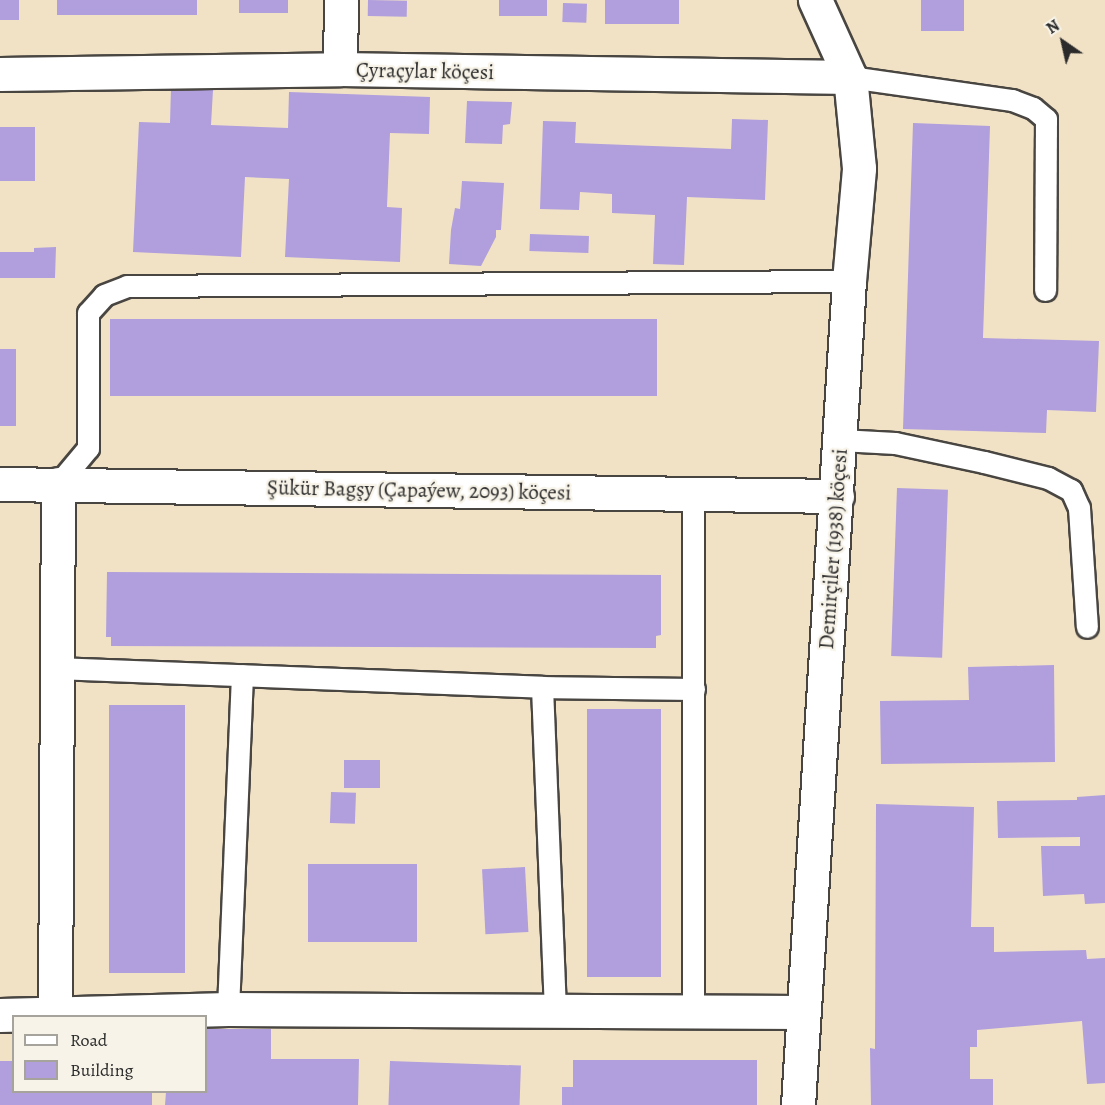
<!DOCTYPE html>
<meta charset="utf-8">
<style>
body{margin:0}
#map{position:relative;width:1105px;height:1105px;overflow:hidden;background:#f1e2c6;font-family:Alegreya,serif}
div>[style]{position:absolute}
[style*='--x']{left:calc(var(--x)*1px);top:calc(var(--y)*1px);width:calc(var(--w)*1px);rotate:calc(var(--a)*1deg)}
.building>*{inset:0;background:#b09edd;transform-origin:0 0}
.roads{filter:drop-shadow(2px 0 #494642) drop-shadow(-2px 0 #494642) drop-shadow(0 2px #494642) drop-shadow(0 -2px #494642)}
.service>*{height:21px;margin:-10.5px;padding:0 10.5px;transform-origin:10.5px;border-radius:10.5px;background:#fff}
.minor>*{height:33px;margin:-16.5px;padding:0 16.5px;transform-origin:16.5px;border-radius:16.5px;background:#fff}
span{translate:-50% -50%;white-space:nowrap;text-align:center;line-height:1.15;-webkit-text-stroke:4.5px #f7f3e8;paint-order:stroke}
.street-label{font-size:21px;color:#2b2b2b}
.legend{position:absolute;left:12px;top:1015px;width:195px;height:78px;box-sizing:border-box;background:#f7f3e8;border:2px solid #a5a39c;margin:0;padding:8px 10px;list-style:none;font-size:18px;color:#2b2b2b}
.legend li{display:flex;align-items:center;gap:12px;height:30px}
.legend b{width:30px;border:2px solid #a5a39c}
.north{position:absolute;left:1033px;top:12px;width:60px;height:60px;-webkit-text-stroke:4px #f7f3e8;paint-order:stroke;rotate:326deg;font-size:16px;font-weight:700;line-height:24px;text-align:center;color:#2b2b2b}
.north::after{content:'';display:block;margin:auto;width:21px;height:27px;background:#2b2b2b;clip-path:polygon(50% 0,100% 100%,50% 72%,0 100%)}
</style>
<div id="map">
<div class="building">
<i style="left:0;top:0;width:19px;height:20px"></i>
<i style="left:57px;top:0;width:140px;height:15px"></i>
<i style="left:239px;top:0;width:49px;height:13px"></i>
<i style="left:368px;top:0;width:39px;height:16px;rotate:1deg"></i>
<i style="left:499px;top:0;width:48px;height:16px"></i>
<i style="left:605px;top:0;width:74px;height:24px"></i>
<i style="left:921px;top:0;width:43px;height:31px"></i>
<i style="left:563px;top:3px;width:24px;height:19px;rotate:2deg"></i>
<i style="clip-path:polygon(171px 88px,213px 90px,211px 125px,288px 128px,289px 92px,430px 97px,429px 134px,390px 133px,387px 207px,402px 208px,400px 262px,285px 257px,289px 179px,245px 177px,241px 257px,133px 252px,139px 122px,170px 123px)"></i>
<i style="clip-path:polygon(467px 101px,512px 102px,510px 124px,503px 125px,502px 144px,465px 143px)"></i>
<i style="clip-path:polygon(732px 119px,768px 120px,765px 200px,687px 197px,684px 265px,653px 264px,655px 215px,612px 213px,612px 194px,580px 192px,579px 210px,540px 209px,543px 121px,576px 122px,575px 143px,731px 149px)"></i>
<i style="clip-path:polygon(913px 123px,990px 126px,983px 338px,1099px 341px,1096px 412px,1047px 410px,1046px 433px,903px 429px)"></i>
<i style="left:0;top:127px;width:35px;height:54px"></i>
<i style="clip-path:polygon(462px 181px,504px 183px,501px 230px,496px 230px,496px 237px,481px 266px,449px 264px,451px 230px,455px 208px,460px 209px)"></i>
<i style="left:530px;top:234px;width:59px;height:17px;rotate:2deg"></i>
<i style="clip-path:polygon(56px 247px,55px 278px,0 278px,0 252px,34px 252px,34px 248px)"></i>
<i style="left:657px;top:319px;width:77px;height:547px;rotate:90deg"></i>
<i style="left:0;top:349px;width:16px;height:77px"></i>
<i style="left:897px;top:488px;width:51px;height:168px;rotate:2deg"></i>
<i style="clip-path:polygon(107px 572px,661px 575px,661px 635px,656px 636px,656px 648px,111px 646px,111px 637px,106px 637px)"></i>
<i style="clip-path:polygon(1054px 665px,1055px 762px,881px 764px,880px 701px,969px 700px,968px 667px)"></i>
<i style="left:109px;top:705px;width:76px;height:268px"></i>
<i style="left:587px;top:709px;width:74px;height:268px"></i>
<i style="left:344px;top:760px;width:36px;height:28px"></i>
<i style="left:331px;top:792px;width:25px;height:31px;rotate:2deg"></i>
<i style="clip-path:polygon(1105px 795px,1105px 903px,1085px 904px,1084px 894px,1043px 896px,1041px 846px,1080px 846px,1080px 837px,998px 838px,997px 801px,1077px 800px,1077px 797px)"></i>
<i style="clip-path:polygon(876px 804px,974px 807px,971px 927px,994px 927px,994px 952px,1086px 950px,1087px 959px,1105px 958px,1105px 1083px,1087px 1084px,1082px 1021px,977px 1030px,977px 1047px,970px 1047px,970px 1079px,993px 1079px,993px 1105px,871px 1105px,870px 1048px,875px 1049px)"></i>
<i style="left:308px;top:864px;width:109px;height:78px"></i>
<i style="left:525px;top:867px;width:65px;height:43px;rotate:87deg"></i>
<i style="clip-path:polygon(206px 1029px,271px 1029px,271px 1059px,359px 1059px,358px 1105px,165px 1105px,166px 1092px,206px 1092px)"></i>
<i style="clip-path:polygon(573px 1060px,757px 1060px,757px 1105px,562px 1105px,562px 1087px,573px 1087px)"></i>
<i style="clip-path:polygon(0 1061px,14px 1061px,14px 1092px,152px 1092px,152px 1105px,0 1105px)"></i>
<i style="left:390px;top:1061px;width:131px;height:44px;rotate:2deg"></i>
</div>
<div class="roads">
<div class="service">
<i style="--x:850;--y:77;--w:164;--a:8.1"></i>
<i style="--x:1012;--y:100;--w:22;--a:21"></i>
<i style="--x:1033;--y:108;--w:17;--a:40"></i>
<i style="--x:1046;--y:119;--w:171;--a:90.3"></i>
<i style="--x:840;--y:440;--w:55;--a:3.1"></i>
<i style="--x:895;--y:443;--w:91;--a:12.1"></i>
<i style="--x:984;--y:462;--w:66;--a:14"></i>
<i style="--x:1048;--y:478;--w:26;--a:28"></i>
<i style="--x:1071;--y:490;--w:20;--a:66"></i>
<i style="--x:1079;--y:508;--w:119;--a:86.2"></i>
<i style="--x:58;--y:484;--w:47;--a:-50.2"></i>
<i style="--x:88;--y:448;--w:135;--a:-90"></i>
<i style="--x:88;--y:313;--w:24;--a:-48"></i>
<i style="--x:104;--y:295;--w:25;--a:-21"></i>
<i style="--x:127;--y:286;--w:722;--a:-0.4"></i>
<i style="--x:55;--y:668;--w:487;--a:2.2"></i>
<i style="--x:542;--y:687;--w:152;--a:0.8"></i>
<i style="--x:542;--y:687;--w:324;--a:87.7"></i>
<i style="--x:228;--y:1009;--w:334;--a:-87.6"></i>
<i style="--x:693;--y:1011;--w:516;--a:-90"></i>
</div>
<div class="minor">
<i style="--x:340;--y:69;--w:69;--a:-89.2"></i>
<i style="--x:0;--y:74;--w:340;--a:-0.8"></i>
<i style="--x:340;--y:69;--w:510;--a:0.9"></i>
<i style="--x:0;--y:484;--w:837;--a:0.82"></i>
<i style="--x:0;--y:1015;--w:228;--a:-1.5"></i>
<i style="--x:228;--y:1009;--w:574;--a:0.3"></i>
<i style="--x:55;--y:1016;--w:532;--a:-89.68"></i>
<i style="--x:798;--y:1105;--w:826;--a:-86.46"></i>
<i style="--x:849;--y:281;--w:113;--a:-84.9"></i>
<i style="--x:859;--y:168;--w:91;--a:-95.6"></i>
<i style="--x:850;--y:77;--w:85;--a:-114.4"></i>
</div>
</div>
<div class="street-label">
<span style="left:425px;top:71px;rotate:1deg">Çyraçylar köçesi</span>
<span style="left:419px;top:490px;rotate:1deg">Şükür Bagşy (Çapaýew, 2093) köçesi</span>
<span style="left:833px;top:549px;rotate:-86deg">Demirçiler (1938) köçesi</span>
</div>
<ul class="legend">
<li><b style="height:8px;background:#fff"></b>Road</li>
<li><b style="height:16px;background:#b09edd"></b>Building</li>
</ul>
<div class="north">N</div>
</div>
